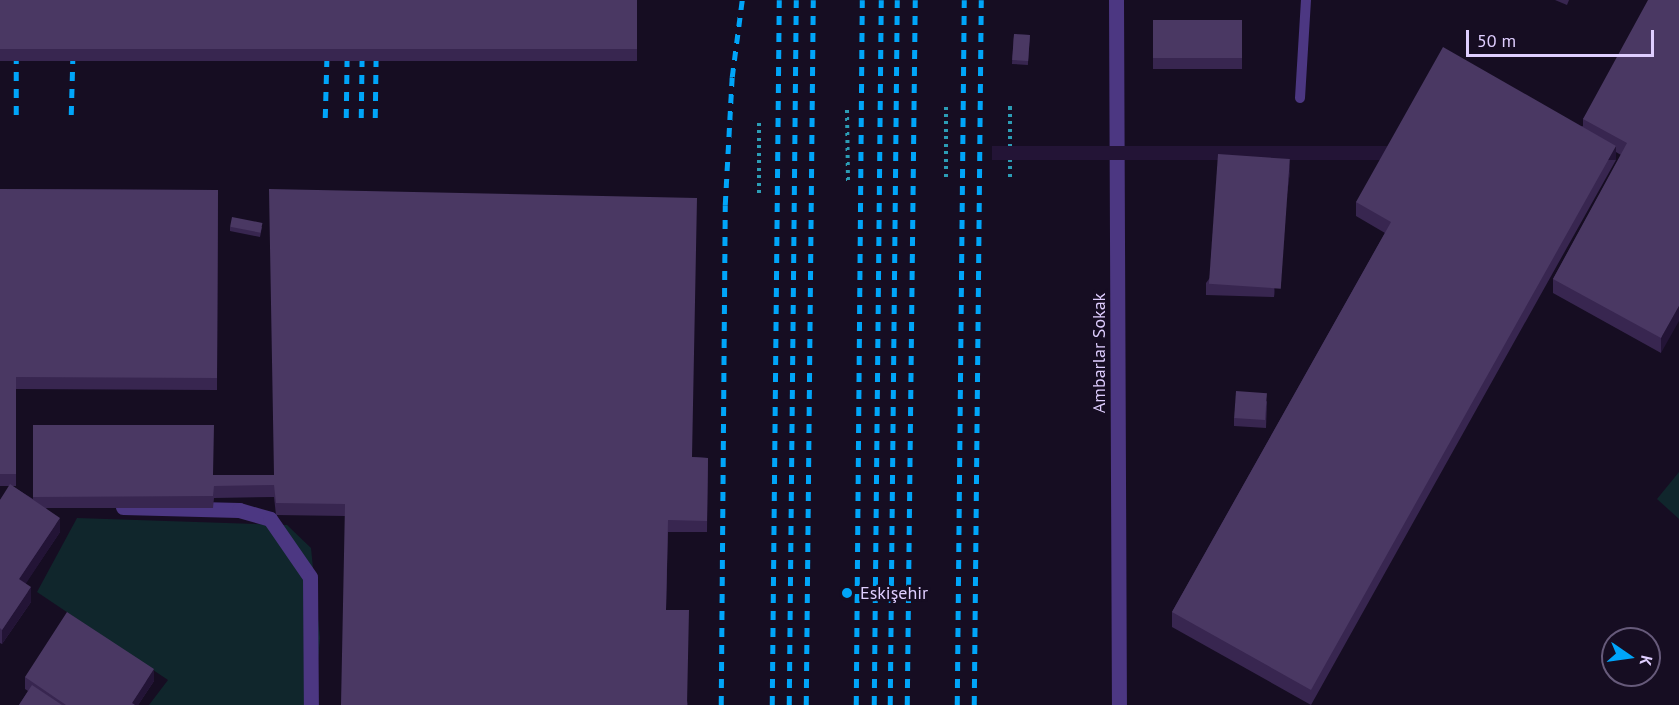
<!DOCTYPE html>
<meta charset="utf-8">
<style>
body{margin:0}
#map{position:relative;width:1679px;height:705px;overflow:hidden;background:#160d22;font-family:"PT Sans",sans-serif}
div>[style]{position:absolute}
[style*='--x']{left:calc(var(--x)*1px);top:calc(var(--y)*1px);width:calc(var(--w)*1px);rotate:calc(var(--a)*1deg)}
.green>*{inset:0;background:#10262c}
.path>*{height:4px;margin-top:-2px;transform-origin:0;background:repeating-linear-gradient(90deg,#2c9db5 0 3px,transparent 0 7.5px)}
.service>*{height:10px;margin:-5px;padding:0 5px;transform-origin:5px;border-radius:5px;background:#4c3782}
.minor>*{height:15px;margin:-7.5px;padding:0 7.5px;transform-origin:7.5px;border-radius:7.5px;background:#4c3782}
.rail>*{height:4.5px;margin-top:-2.25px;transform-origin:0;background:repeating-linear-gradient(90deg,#00a5f9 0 9px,transparent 0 17px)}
.wall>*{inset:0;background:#382650;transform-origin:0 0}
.shaded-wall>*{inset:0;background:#231436;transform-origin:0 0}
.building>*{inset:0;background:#4a3863;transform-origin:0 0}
.dots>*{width:16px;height:16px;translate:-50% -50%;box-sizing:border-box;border:3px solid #160d22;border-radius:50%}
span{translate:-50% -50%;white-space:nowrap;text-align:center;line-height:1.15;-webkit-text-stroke:4.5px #160d22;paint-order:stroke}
.street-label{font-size:18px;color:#dfceff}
.poi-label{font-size:18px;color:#dfceff}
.left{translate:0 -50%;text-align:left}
.north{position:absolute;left:1601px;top:627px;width:60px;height:60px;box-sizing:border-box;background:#160d22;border:2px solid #665a7a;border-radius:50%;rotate:103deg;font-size:16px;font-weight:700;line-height:24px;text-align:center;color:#dfceff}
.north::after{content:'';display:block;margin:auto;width:21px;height:27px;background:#00a5f9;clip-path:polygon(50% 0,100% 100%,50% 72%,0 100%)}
.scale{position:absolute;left:1466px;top:30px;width:188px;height:27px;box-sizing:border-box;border:3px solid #dfceff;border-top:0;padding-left:8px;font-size:18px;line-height:21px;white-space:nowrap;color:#dfceff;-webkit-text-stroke:4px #160d22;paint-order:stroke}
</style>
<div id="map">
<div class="green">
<i style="clip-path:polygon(1679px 472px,1679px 519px,1657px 499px)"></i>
<i style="clip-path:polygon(77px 518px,287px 525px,311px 548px,320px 638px,314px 705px,149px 705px,168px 680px,37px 592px)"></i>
</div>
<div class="path">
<i style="--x:847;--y:110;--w:71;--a:89.2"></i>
<i style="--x:946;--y:177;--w:70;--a:-90"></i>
<i style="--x:1010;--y:177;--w:71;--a:-90"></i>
<i style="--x:759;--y:193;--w:70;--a:-90"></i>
</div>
<div class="service">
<i style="--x:1300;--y:98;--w:98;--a:-86.5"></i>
</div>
<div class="minor">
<i style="--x:1116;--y:0;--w:705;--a:89.76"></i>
<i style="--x:123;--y:507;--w:116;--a:1.5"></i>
<i style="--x:239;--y:510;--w:32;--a:16"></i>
<i style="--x:270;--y:519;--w:70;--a:55.4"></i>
<i style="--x:310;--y:577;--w:128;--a:89.6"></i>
</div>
<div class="rail">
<i style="--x:16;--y:115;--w:70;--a:-90"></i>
<i style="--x:71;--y:115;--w:70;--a:-88.4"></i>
<i style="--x:325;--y:118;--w:73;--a:-88.4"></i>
<i style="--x:346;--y:118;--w:73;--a:-89.2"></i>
<i style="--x:361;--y:118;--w:73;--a:-89.2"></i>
<i style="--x:375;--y:118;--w:73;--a:-89.2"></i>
<i style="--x:721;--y:705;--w:500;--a:-89.54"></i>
<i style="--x:725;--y:205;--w:128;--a:-86.9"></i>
<i style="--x:732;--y:77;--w:78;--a:-82.6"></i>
<i style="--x:772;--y:705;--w:705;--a:-89.43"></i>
<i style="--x:789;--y:705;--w:705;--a:-89.43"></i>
<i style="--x:806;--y:705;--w:705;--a:-89.43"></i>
<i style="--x:856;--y:705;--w:705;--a:-89.51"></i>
<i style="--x:874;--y:705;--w:705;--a:-89.43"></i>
<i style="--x:890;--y:705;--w:705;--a:-89.43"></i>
<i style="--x:907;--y:705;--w:705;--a:-89.35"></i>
<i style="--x:957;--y:705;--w:705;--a:-89.43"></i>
<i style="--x:974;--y:705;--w:705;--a:-89.43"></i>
</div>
<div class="wall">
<i style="left:0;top:0;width:637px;height:61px"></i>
<i style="clip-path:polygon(1555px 0,1569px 0,1567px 5px)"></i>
<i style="clip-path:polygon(1679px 0,1661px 353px,1553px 293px,1553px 279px,1621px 155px,1616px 152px,1616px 160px,1311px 705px,1172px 627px,1172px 612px,1385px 233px,1356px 216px,1356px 202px,1583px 126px,1583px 119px)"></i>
<i style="left:1153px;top:20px;width:89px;height:49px"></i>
<i style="left:1014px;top:34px;width:16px;height:30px;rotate:4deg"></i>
<i style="clip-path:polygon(1290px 171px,1274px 297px,1206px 295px,1206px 283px)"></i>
<i style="clip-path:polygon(0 189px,218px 190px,217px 390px,16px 389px,16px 486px,12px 486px,33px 499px,33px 425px,213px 475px,274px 475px,693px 457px,708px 458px,707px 532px,668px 532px,666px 610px,688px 705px,345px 516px,276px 515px,274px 497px,214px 498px,213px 508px,46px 508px,60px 532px,25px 584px,31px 602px,2px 644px,0 643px,0 500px,10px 486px,0 486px)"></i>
<i style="clip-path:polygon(230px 227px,262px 227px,260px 237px,230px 231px)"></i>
<i style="clip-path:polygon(1267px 401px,1266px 428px,1234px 426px,1234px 418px)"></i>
<i style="clip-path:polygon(25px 677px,154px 681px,138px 705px,19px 705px,28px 691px,25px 689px)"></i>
</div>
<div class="shaded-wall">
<i style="left:1616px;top:146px;width:14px;height:624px;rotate:90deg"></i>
<i style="clip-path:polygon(1290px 159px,1290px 171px,1274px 297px,1274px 286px)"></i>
<i style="clip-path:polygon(1679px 306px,1679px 321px,1661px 353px,1661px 338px)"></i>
<i style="clip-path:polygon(60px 518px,60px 532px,19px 594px,19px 579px)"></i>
<i style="clip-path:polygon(31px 587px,31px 602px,2px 644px,2px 630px)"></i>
<i style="clip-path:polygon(154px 669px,154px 681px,138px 705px,132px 705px,132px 703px)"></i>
</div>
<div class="building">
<i style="left:0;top:0;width:637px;height:49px"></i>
<i style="clip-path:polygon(1648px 0,1679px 0,1679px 306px,1661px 338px,1553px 279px,1627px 143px,1583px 119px)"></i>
<i style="left:1153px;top:20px;width:89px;height:38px"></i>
<i style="left:1014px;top:34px;width:16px;height:26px;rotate:4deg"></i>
<i style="clip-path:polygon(1443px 47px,1616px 146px,1311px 690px,1172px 612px,1391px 222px,1356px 202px)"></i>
<i style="left:1218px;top:154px;width:72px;height:130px;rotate:4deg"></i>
<i style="clip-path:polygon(0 189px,218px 190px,217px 378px,16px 377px,16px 474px,0 474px)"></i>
<i style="clip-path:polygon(269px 189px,697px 198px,692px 457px,708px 458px,707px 521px,668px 520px,666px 610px,689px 610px,687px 705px,341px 705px,345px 504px,276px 503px,274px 485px,214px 486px,213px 496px,33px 497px,33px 425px,214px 425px,213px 475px,274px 475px)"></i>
<i style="left:232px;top:217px;width:31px;height:10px;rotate:11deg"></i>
<i style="left:1236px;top:391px;width:31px;height:27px;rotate:4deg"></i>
<i style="clip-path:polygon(10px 484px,60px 518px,19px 579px,31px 587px,2px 630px,0 628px,0 500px)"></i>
<i style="clip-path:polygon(67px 612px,154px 669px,132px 703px,135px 705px,66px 705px,25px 677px)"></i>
<i style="clip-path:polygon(32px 685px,62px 705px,19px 705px)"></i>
</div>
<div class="dots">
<i style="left:847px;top:593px;background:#00a5f9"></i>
</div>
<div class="street-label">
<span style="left:1099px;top:353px;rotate:-90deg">Ambarlar Sokak</span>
</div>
<div class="poi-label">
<span class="left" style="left:860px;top:593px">Eskişehir</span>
</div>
<div class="north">K</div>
<div class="scale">50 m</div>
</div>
